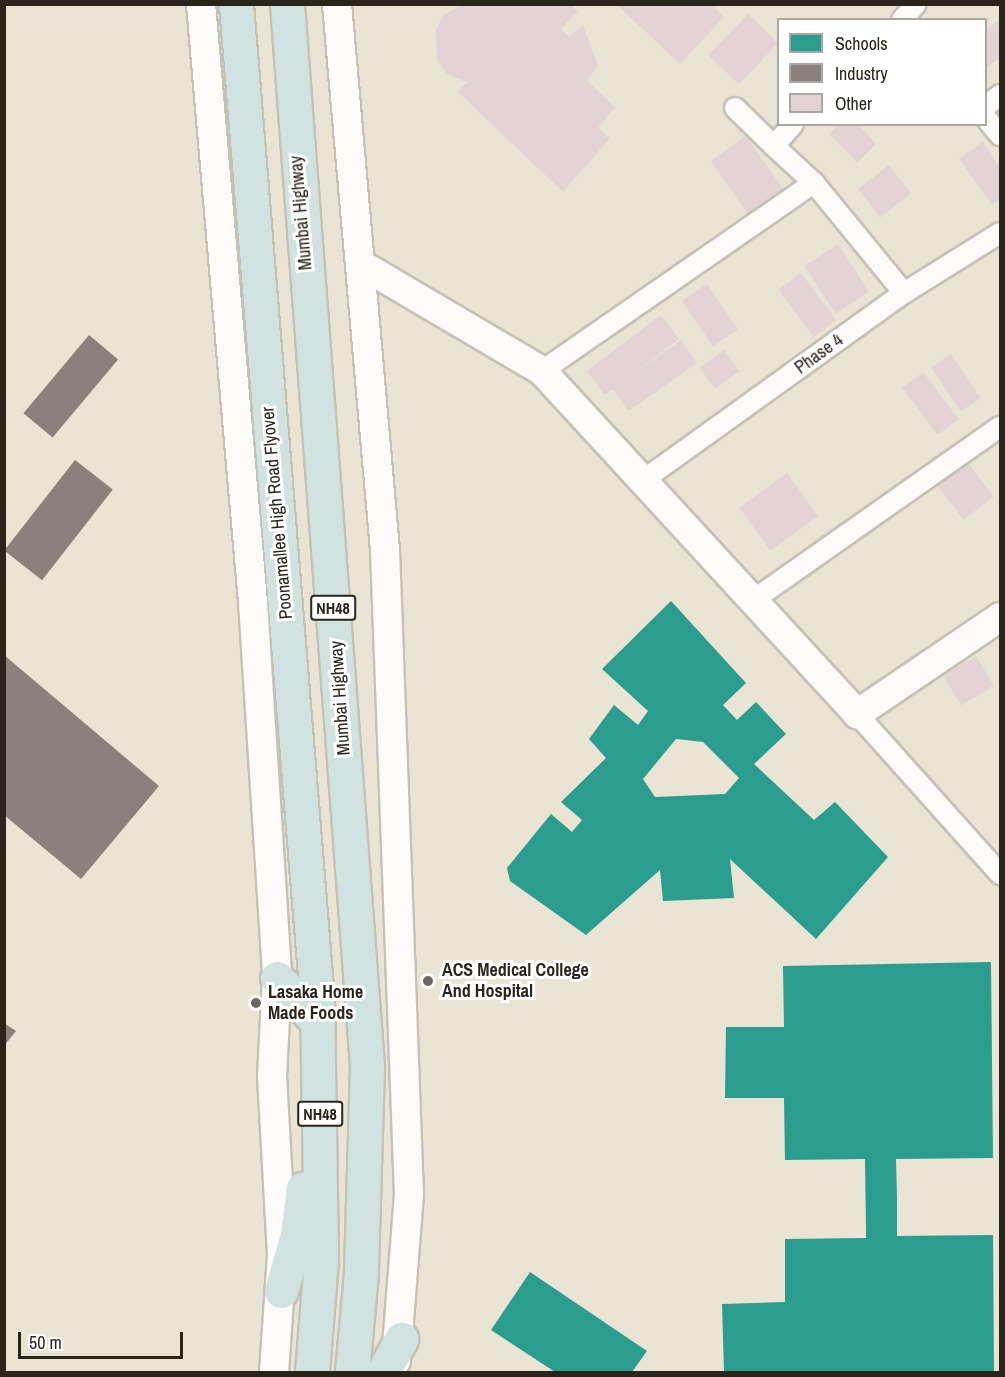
<!DOCTYPE html>
<style>
body{margin:0}
#map{position:relative;width:1005px;height:1377px;overflow:hidden;background:#eae4d4;font-family:"Archivo Narrow",sans-serif}
div>[style]{position:absolute}
[style*='--x']{left:calc(var(--x)*1px);top:calc(var(--y)*1px);width:calc(var(--w)*1px);rotate:calc(var(--a)*1deg)}
.schools>*{inset:0;background:#2a9d8f}
.industry>*{inset:0;background:#8a817c;transform-origin:0 0}
.building>*{inset:0;background:#e4d3d5;transform-origin:0 0}
.roads{filter:drop-shadow(2px 0 #c6c1b5) drop-shadow(-2px 0 #c6c1b5) drop-shadow(0 2px #c6c1b5) drop-shadow(0 -2px #c6c1b5)}
.street>*{height:20px;margin:-10px;padding:0 10px;transform-origin:10px;border-radius:10px;background:#fcfbf9}
.secondary>*{height:28px;margin:-14px;padding:0 14px;transform-origin:14px;border-radius:14px;background:#fcfbf9}
.highway>*{height:33px;margin:-16.5px;padding:0 16.5px;transform-origin:16.5px;border-radius:16.5px;background:#d0e3e0}
.dots>*{width:16px;height:16px;translate:-50% -50%;box-sizing:border-box;border:3px solid #fff;border-radius:50%}
span{translate:-50% -50%;white-space:nowrap;text-align:center;line-height:1.15;-webkit-text-stroke:6px #fff;paint-order:stroke}
.shield-label span{padding:2px 4px;background:#fff;border:2px solid;border-radius:4px;-webkit-text-stroke-width:0}
.shield-label{font-size:16px;color:#29251a;font-weight:700}
.street-label{font-size:18px;color:#29251a}
.poi-label{font-size:18px;color:#29251a;font-weight:700}
.left{translate:0 -50%;text-align:left}
.frame{position:absolute;inset:0;border:6px solid #29251a;pointer-events:none}
.legend{position:absolute;left:777px;top:18px;width:210px;height:108px;box-sizing:border-box;background:#fff;border:2px solid #a9a8a3;margin:0;padding:8px 10px;list-style:none;font-size:18px;color:#29251a}
.legend li{display:flex;align-items:center;gap:12px;height:30px}
.legend b{width:30px;border:2px solid #a9a8a3}
.scale{position:absolute;left:18px;top:1332px;width:165px;height:27px;box-sizing:border-box;border:3px solid #29251a;border-top:0;padding-left:8px;font-size:18px;line-height:21px;white-space:nowrap;color:#29251a;-webkit-text-stroke:4px #fff;paint-order:stroke}
</style>
<div id="map">
<div class="schools">
<i style="clip-path:polygon(evenodd,671px 601px,746px 683px,723px 705px,737px 720px,756px 702px,786px 734px,754px 764px,814px 820px,835px 802px,888px 857px,816px 939px,730px 859px,734px 898px,663px 901px,660px 870px,586px 935px,510px 881px,507px 868px,551px 814px,572px 832px,582px 820px,561px 802px,606px 758px,589px 739px,614px 705px,638px 725px,648px 711px,602px 669px,671px 601px,676px 739px,703px 742px,739px 778px,725px 794px,655px 797px,643px 779px,676px 739px)"></i>
<i style="clip-path:polygon(991px 962px,993px 1158px,896px 1159px,897px 1197px,897px 1236px,993px 1235px,994px 1372px,724px 1371px,722px 1304px,785px 1302px,785px 1239px,866px 1238px,866px 1231px,865px 1159px,785px 1160px,784px 1098px,725px 1098px,726px 1027px,784px 1027px,783px 966px)"></i>
<i style="clip-path:polygon(530px 1272px,647px 1351px,632px 1372px,555px 1372px,491px 1330px)"></i>
</div>
<div class="industry">
<i style="left:89px;top:335px;width:38px;height:102px;rotate:40deg"></i>
<i style="left:75px;top:460px;width:48px;height:115px;rotate:38deg"></i>
<i style="clip-path:polygon(4px 655px,159px 786px,81px 879px,4px 815px)"></i>
<i style="clip-path:polygon(4px 1023px,16px 1031px,4px 1046px)"></i>
</div>
<div class="building">
<i style="clip-path:polygon(462px 4px,571px 4px,578px 11px,561px 29px,569px 37px,583px 25px,598px 66px,587px 81px,615px 107px,598px 128px,610px 138px,563px 192px,458px 92px,467px 82px,446px 73px,437px 60px,436px 29px,444px 15px)"></i>
<i style="clip-path:polygon(616px 4px,710px 4px,724px 17px,680px 64px)"></i>
<i style="left:748px;top:14px;width:42px;height:57px;rotate:44deg"></i>
<i style="clip-path:polygon(1000px 19px,1000px 58px,986px 68px,986px 30px)"></i>
<i style="clip-path:polygon(839px 124px,858px 124px,876px 144px,857px 163px,829px 134px)"></i>
<i style="left:746px;top:136px;width:67px;height:43px;rotate:55deg"></i>
<i style="clip-path:polygon(983px 142px,1000px 168px,1000px 199px,992px 205px,959px 159px)"></i>
<i style="left:889px;top:165px;width:36px;height:39px;rotate:52deg"></i>
<i style="left:838px;top:244px;width:57px;height:40px;rotate:57deg"></i>
<i style="left:801px;top:273px;width:59px;height:28px;rotate:53deg"></i>
<i style="left:707px;top:284px;width:55px;height:30px;rotate:56deg"></i>
<i style="left:661px;top:315px;width:30px;height:93px;rotate:53deg"></i>
<i style="left:681px;top:340px;width:28px;height:84px;rotate:55deg"></i>
<i style="left:724px;top:350px;width:26px;height:30px;rotate:54deg"></i>
<i style="left:951px;top:354px;width:53px;height:24px;rotate:56deg"></i>
<i style="left:923px;top:372px;width:59px;height:26px;rotate:53deg"></i>
<i style="left:963px;top:456px;width:51px;height:38px;rotate:53deg"></i>
<i style="left:787px;top:473px;width:53px;height:59px;rotate:54deg"></i>
<i style="left:976px;top:656px;width:35px;height:38px;rotate:59deg"></i>
</div>
<div class="roads">
<div class="street">
<i style="--x:902;--y:20;--w:21;--a:-49"></i>
<i style="--x:986;--y:106;--w:18;--a:-38"></i>
<i style="--x:735;--y:108;--w:54;--a:44.3"></i>
<i style="--x:986;--y:118;--w:22;--a:51"></i>
<i style="--x:814;--y:183;--w:142;--a:50.7"></i>
<i style="--x:542;--y:371;--w:331;--a:-34.7"></i>
<i style="--x:814;--y:183;--w:54;--a:-137.2"></i>
<i style="--x:774;--y:146;--w:29;--a:-49"></i>
<i style="--x:642;--y:481;--w:322;--a:-35.7"></i>
<i style="--x:904;--y:293;--w:113;--a:-32"></i>
<i style="--x:752;--y:601;--w:303;--a:-35.1"></i>
<i style="--x:857;--y:714;--w:215;--a:48.2"></i>
</div>
<div class="secondary">
<i style="--x:201;--y:4;--w:600;--a:85.03"></i>
<i style="--x:253;--y:602;--w:377;--a:86.3"></i>
<i style="--x:277;--y:978;--w:98;--a:92.9"></i>
<i style="--x:272;--y:1076;--w:179;--a:86.8"></i>
<i style="--x:282;--y:1255;--w:117;--a:93.9"></i>
<i style="--x:337;--y:4;--w:548;--a:84.98"></i>
<i style="--x:385;--y:550;--w:644;--a:87.87"></i>
<i style="--x:409;--y:1194;--w:168;--a:94.5"></i>
<i style="--x:362;--y:265;--w:209;--a:30.5"></i>
<i style="--x:542;--y:371;--w:466;--a:47.4"></i>
<i style="--x:857;--y:714;--w:173;--a:-34.1"></i>
</div>
<div class="highway">
<i style="--x:236;--y:4;--w:999;--a:85.35"></i>
<i style="--x:317;--y:1000;--w:260;--a:89.1"></i>
<i style="--x:321;--y:1260;--w:112;--a:94.6"></i>
<i style="--x:287;--y:4;--w:1065;--a:85.69"></i>
<i style="--x:367;--y:1066;--w:207;--a:91.7"></i>
<i style="--x:361;--y:1273;--w:99;--a:95.2"></i>
<i style="--x:277;--y:978;--w:59;--a:47.7"></i>
<i style="--x:281;--y:1291;--w:58;--a:-74.1"></i>
<i style="--x:297;--y:1235;--w:47;--a:-82.7"></i>
<i style="--x:383;--y:1372;--w:38;--a:-61"></i>
</div>
</div>
<div class="dots">
<i style="left:428px;top:981px;background:#6d685b"></i>
<i style="left:256px;top:1003px;background:#6d685b"></i>
</div>
<div class="shield-label">
<span style="left:333px;top:608px">NH48</span>
<span style="left:320px;top:1114px">NH48</span>
</div>
<div class="street-label">
<span style="left:301px;top:213px;rotate:-95deg">Mumbai Highway</span>
<span style="left:819px;top:354px;rotate:-36deg">Phase 4</span>
<span style="left:277px;top:513px;rotate:-95deg">Poonamallee High Road Flyover</span>
<span style="left:340px;top:698px;rotate:-94deg">Mumbai Highway</span>
</div>
<div class="poi-label">
<span class="left" style="left:442px;top:981px">ACS Medical College<br>And Hospital</span>
<span class="left" style="left:268px;top:1003px">Lasaka Home<br>Made Foods</span>
</div>
<div class="frame"></div>
<ul class="legend">
<li><b style="height:16px;background:#2a9d8f"></b>Schools</li>
<li><b style="height:16px;background:#8a817c"></b>Industry</li>
<li><b style="height:16px;background:#e4d3d5"></b>Other</li>
</ul>
<div class="scale">50 m</div>
</div>
